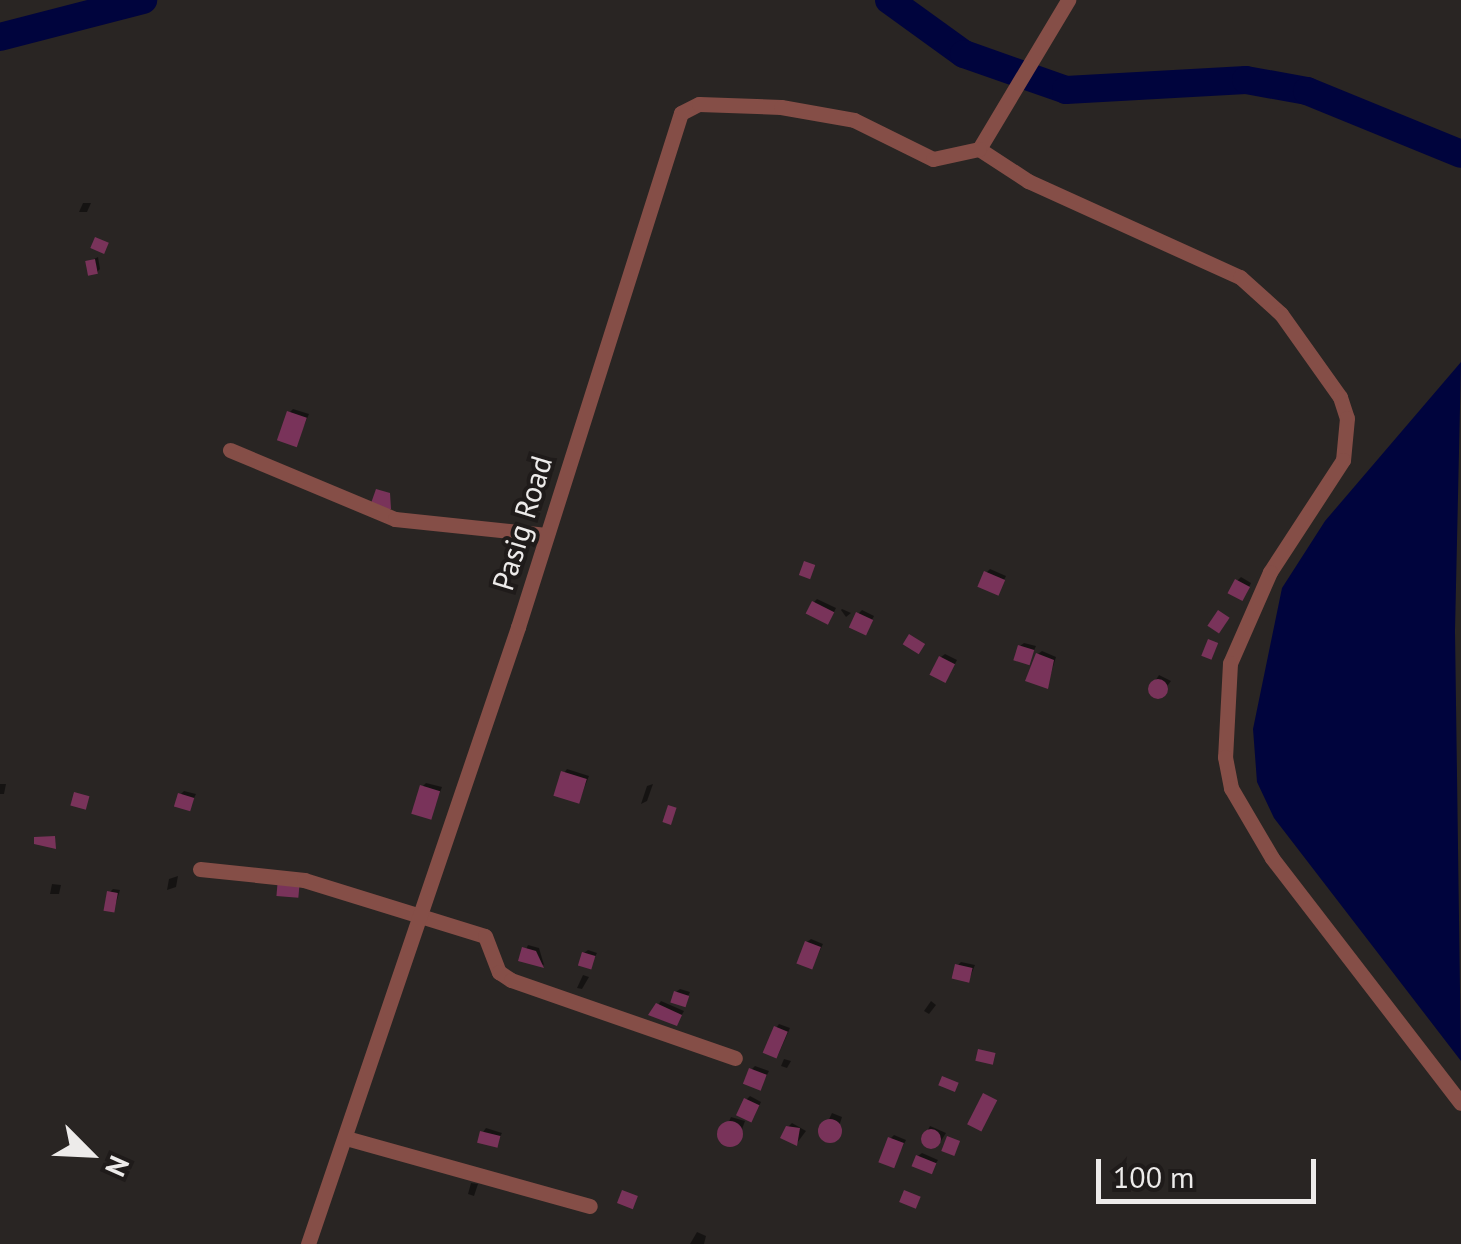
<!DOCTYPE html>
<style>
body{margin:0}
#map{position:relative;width:1461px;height:1244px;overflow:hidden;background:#292523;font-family:"PT Sans",sans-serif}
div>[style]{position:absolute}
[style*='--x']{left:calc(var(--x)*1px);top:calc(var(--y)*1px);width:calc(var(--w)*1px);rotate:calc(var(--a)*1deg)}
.water>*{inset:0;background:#00043d}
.shadow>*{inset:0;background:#0007}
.river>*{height:28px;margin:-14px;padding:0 14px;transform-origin:14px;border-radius:14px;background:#00043d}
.building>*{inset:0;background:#79335a;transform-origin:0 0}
.round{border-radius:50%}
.minor>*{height:15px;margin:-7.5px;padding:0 7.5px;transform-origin:7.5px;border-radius:7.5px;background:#854e47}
span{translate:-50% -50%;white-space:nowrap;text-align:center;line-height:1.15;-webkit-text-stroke:8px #1f1b1a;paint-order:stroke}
.street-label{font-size:30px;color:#edebea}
.north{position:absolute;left:40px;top:1104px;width:100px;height:100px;-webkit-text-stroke:8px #1f1b1a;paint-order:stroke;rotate:114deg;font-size:28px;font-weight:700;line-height:40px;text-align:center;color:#edebea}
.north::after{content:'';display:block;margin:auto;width:35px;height:45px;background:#edebea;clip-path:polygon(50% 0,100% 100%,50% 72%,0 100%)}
.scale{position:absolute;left:1096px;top:1159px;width:220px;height:45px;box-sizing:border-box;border:5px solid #edebea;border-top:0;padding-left:12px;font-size:30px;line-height:35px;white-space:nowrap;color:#edebea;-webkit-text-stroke:8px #1f1b1a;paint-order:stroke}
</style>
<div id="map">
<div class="water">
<i style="clip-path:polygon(1461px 362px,1455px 631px,1461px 1061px,1274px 818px,1257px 782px,1253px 729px,1282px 588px,1325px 521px)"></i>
</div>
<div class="shadow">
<i style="clip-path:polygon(91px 203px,87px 212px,79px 212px,83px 203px)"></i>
<i style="clip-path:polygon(98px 257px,100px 269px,97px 272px,88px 262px)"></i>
<i style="clip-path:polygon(293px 409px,309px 414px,296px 444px,290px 412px)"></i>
<i style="clip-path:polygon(990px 569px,1006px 576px,998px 592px,986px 573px)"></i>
<i style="clip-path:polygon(1241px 577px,1251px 583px,1246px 594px,1237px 581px)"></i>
<i style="clip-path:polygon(817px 599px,836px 608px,831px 618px,814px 602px)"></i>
<i style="clip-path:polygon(841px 610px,842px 609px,851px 613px,846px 617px)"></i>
<i style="clip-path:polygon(862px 610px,874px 616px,868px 628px,858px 614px)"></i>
<i style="clip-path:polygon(1024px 643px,1036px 646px,1029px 661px,1020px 646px)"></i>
<i style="clip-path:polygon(1042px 651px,1056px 657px,1047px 686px,1038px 654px)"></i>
<i style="clip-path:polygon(945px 654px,957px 660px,948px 677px,941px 657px)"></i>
<i style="clip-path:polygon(1159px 675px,1171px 681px,1158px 698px,1150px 689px)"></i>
<i style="clip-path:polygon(567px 769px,589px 776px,579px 801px,564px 773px)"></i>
<i style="clip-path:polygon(426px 783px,442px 787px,430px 818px,423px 786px)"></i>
<i style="clip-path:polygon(0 784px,6px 784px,4px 794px,0 794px)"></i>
<i style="clip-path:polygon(653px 784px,647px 801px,641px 804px,647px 786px)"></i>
<i style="clip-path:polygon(184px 791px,196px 794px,189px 808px,181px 794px)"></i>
<i style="clip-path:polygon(178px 876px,176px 887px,167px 890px,169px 879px)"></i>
<i style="clip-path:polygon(61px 885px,59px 894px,50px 894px,52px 884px)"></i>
<i style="clip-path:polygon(113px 889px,120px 890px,114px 910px,109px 893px)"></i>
<i style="clip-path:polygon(811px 939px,823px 944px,812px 967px,807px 942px)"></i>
<i style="clip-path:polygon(528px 945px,539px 948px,544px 965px,521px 960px)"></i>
<i style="clip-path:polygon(588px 950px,597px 953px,590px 966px,584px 953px)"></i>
<i style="clip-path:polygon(961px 962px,975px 965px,969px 980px,958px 965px)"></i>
<i style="clip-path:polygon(583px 975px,589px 977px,582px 989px,577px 988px)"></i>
<i style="clip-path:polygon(680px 989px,690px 992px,684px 1005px,676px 992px)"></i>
<i style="clip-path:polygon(661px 1001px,684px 1011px,677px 1023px,658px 1005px)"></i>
<i style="clip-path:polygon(931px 1001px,936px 1005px,929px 1014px,924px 1011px)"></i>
<i style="clip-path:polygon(779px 1024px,790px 1028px,778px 1055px,776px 1028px)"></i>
<i style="clip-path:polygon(784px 1059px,791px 1061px,787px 1068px,781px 1066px)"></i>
<i style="clip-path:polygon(755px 1066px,769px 1071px,760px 1088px,751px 1070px)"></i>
<i style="clip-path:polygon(750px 1096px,761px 1102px,754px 1116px,746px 1100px)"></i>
<i style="clip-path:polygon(832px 1113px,842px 1117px,834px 1142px,821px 1136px)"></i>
<i style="clip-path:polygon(731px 1117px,745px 1121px,736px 1146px,720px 1141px)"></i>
<i style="clip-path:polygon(792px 1123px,806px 1131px,797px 1143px,788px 1127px)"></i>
<i style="clip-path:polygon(930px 1126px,946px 1133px,939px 1144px,922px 1141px)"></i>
<i style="clip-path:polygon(486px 1128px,502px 1133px,495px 1145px,483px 1132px)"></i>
<i style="clip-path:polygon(894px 1135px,906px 1140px,893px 1165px,890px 1139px)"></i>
<i style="clip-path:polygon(922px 1153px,938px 1160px,931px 1171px,918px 1156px)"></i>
<i style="clip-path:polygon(471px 1183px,478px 1184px,474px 1196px,468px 1194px)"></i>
<i style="clip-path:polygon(697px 1232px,706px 1236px,704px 1244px,690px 1244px)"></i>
</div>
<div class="river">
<i style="--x:889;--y:0;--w:92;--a:35.8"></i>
<i style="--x:964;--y:54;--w:108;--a:19.4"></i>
<i style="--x:1066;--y:90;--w:180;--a:-3.2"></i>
<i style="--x:1246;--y:80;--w:62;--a:10.2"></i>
<i style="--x:1307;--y:91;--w:166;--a:22.2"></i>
<i style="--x:0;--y:37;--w:148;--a:-14.5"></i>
</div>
<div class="building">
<i style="left:95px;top:237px;width:15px;height:12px;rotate:23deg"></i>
<i style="left:95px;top:259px;width:15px;height:10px;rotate:79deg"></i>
<i style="left:287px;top:411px;width:21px;height:31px;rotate:19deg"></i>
<i style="clip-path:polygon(376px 489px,390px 493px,391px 509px,369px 509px)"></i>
<i style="left:804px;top:561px;width:12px;height:15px;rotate:20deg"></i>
<i style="left:984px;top:571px;width:23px;height:17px;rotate:23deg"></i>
<i style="left:1235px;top:579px;width:17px;height:16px;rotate:28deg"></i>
<i style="left:812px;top:601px;width:25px;height:14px;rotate:27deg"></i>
<i style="left:1218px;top:610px;width:14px;height:19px;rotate:34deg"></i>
<i style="left:856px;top:612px;width:19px;height:17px;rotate:25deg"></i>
<i style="left:909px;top:634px;width:19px;height:12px;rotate:32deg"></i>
<i style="left:1208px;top:639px;width:11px;height:18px;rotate:22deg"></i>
<i style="left:1018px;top:645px;width:17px;height:16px;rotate:17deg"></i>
<i style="clip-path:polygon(1036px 653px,1054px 660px,1048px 689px,1025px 681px)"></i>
<i style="left:939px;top:656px;width:18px;height:21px;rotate:27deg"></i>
<i class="round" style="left:1148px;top:679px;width:20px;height:20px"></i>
<i style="left:561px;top:771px;width:27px;height:26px;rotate:17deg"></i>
<i style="left:420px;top:785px;width:21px;height:30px;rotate:17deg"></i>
<i style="left:74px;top:792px;width:16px;height:14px;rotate:15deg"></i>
<i style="left:178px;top:793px;width:17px;height:14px;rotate:17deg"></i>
<i style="left:668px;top:805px;width:9px;height:18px;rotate:18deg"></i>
<i style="clip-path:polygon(55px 836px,56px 849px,34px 844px,34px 837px)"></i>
<i style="left:278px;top:878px;width:22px;height:18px;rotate:5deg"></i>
<i style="left:107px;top:891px;width:11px;height:20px;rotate:10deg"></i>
<i style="left:805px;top:941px;width:17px;height:24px;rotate:21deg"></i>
<i style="clip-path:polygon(522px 947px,536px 951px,544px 968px,518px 961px)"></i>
<i style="left:582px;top:952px;width:14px;height:14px;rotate:17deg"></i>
<i style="left:955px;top:964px;width:18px;height:15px;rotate:13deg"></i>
<i style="left:674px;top:991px;width:16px;height:12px;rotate:18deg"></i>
<i style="clip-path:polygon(656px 1003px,682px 1015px,677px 1026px,648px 1015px)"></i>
<i style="left:774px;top:1026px;width:15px;height:29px;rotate:23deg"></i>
<i style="left:978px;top:1049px;width:18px;height:12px;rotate:13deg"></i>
<i style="left:749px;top:1068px;width:19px;height:17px;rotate:21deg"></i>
<i style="left:942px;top:1076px;width:18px;height:10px;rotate:22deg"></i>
<i style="left:983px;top:1093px;width:16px;height:35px;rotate:27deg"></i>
<i style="left:744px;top:1098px;width:17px;height:19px;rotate:25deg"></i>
<i class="round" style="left:818px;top:1119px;width:24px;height:24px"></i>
<i class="round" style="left:717px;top:1121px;width:26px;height:26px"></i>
<i style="clip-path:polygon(786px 1126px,800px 1128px,797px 1146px,780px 1138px)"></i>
<i class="round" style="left:921px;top:1129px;width:20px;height:20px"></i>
<i style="left:480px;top:1131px;width:21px;height:12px;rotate:14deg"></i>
<i style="left:947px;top:1136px;width:14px;height:16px;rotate:21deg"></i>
<i style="left:888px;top:1137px;width:17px;height:27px;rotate:21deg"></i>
<i style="left:916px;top:1155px;width:22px;height:12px;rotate:22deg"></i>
<i style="left:622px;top:1190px;width:17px;height:14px;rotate:21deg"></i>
<i style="left:904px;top:1190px;width:18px;height:13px;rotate:22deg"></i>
</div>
<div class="minor">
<i style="--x:979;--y:149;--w:59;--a:33.1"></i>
<i style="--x:1028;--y:181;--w:233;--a:24.4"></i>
<i style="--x:1240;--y:277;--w:55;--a:42.1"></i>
<i style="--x:1281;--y:314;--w:102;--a:54.6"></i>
<i style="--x:1340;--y:397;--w:22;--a:72"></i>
<i style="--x:1347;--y:418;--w:42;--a:95.4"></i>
<i style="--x:1343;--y:460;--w:134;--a:123.1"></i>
<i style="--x:1270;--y:572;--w:99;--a:113.7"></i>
<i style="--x:1230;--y:663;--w:94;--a:93"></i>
<i style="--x:1225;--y:757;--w:32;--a:79"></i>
<i style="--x:1231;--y:788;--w:81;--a:59.6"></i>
<i style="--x:1272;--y:858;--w:309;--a:52.4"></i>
<i style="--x:979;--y:149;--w:174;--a:-59.1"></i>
<i style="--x:230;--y:450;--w:179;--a:22.7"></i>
<i style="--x:395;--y:519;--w:152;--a:6"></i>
<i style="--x:200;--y:869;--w:105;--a:6"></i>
<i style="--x:304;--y:880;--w:189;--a:17.2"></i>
<i style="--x:485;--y:936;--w:39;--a:69"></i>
<i style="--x:499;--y:972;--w:14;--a:34"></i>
<i style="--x:511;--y:980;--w:237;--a:19.2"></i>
<i style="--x:346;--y:1138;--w:253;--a:15.6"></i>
<i style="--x:308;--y:1244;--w:652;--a:-71.2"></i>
<i style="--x:518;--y:627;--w:539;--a:-72.41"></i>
<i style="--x:681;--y:113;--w:20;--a:-27"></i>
<i style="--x:699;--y:104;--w:82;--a:2.1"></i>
<i style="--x:781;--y:107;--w:74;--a:10.1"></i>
<i style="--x:854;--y:120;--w:88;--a:26.3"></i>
<i style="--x:933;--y:159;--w:47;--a:-12.3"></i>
</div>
<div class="street-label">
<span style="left:522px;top:523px;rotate:-73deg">Pasig Road</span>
</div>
<div class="north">N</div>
<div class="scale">100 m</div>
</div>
